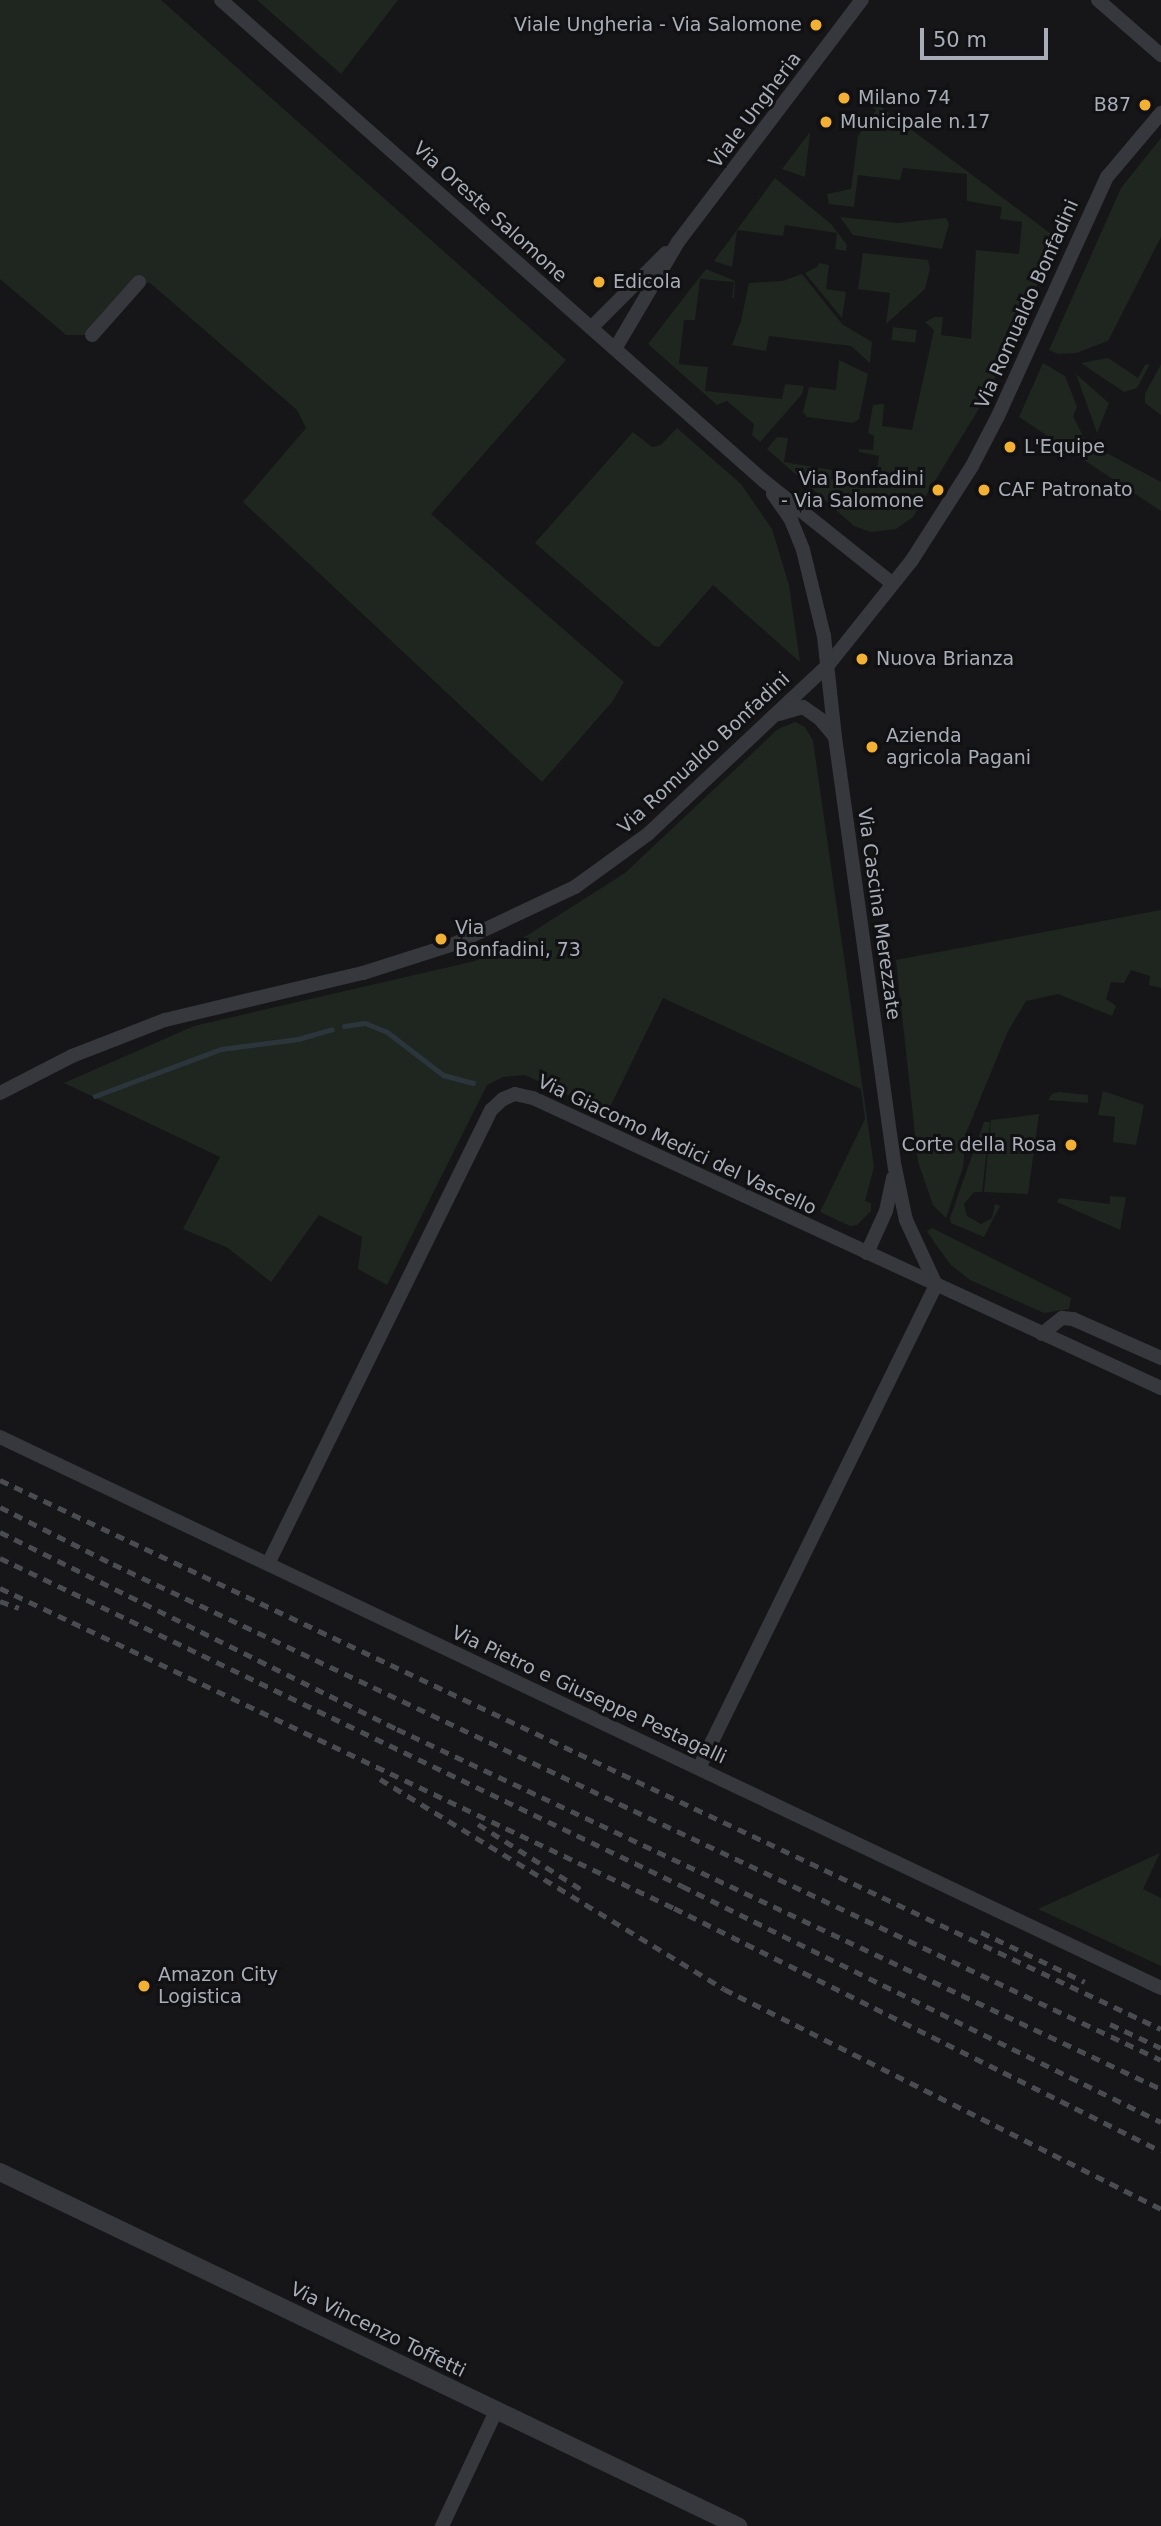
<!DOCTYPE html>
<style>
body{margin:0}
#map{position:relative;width:1161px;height:2526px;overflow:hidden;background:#161618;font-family:"DejaVu Sans",sans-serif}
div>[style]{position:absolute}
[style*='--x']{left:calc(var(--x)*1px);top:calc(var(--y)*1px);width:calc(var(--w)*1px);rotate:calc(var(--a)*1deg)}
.green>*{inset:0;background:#1e261f;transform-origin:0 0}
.stream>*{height:5px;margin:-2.5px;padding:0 2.5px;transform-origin:2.5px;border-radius:2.5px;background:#2c353c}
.minor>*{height:14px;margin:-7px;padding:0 7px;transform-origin:7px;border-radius:7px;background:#37383d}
.tertiary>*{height:18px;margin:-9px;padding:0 9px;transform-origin:9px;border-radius:9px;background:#37383d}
.rail>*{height:5px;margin-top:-2.5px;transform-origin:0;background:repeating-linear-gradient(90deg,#4a4c52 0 9px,transparent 0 16px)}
.dots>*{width:19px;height:19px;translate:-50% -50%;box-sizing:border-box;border:4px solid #111113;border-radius:50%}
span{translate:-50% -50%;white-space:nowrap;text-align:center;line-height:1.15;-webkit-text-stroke:6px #111113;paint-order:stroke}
.poi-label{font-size:19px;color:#a8adb8}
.right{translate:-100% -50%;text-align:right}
.left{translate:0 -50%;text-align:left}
.street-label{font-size:19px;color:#a8adb8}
.scale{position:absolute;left:920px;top:28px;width:128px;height:32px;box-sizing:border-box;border:4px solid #a8adb8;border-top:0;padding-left:9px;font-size:21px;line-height:24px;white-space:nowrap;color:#a8adb8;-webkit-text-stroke:5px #111113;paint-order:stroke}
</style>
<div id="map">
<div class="green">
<i style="clip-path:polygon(0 0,161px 0,566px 360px,431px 514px,624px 682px,612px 702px,542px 782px,243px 502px,306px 428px,297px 410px,150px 283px,138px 282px,92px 335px,66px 335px,0 279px)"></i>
<i style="clip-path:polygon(257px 0,398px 0,341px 74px)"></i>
<i style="clip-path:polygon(873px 101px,1058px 239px,986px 397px,913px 517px,896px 529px,871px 532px,854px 526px,767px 449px,777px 437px,788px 438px,784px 462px,832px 470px,831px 479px,874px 486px,879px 456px,859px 452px,859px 449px,873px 450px,874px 436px,868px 433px,873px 405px,884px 404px,882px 426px,912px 430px,934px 330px,925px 322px,935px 317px,943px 317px,941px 335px,971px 339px,976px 250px,1019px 254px,1022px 222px,1000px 219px,1002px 207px,967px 201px,967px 174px,903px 168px,900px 180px,858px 175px,854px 207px,829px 204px,827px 194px,851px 189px,858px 136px,876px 110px,871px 105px)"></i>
<i style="clip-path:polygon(810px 132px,805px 177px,782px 169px)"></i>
<i style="clip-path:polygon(1161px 138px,1161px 237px,1108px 341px,1076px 353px,1058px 354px,1049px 350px,1121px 188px)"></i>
<i style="clip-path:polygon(775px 178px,831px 224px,847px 245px,846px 251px,835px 249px,837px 233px,785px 225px,783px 236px,737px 230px,732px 267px,714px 261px)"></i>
<i style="clip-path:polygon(840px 217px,897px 223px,946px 218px,949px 224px,942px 249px,853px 235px)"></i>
<i style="clip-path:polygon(863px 253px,928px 260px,930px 269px,925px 289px,886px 324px,890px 293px,858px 289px)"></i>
<i style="clip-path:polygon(819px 263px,829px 265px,826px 289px,846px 292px,842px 318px,805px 273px,817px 267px)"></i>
<i style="clip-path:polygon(706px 269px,735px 281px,734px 297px,732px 299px,734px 282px,700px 279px,695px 320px,684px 320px,679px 364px,708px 367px,705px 391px,782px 399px,785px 384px,804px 386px,802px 394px,760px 442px,752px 435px,754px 424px,727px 401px,717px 405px,648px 344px)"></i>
<i style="clip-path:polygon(802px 274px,842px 324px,872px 342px,870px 363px,851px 346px,769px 336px,766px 351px,732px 345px,741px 321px,749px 283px,783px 281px)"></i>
<i style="left:893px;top:327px;width:24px;height:13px;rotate:7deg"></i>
<i style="clip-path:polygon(1108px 358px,1138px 378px,1145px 365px,1150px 364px,1137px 388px,1124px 392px,1081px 363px)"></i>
<i style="clip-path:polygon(839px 360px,868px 374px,859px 419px,853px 423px,807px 417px,803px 412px,809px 387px,836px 390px)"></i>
<i style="clip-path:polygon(1043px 363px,1065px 376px,1077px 407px,1073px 416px,1086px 442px,1161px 482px,1161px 511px,1019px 417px)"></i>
<i style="clip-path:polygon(1161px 364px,1161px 415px,1145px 403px,1145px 394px)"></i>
<i style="clip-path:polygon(1076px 374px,1109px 403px,1097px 433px)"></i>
<i style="clip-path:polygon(677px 428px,741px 484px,772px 529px,789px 585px,800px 662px,713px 585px,659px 647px,654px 646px,535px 543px,633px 432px,652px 447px,661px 445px)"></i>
<i style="clip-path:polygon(795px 722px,805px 727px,813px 741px,874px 1167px,865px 1201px,871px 1203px,871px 1211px,857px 1225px,850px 1226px,820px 1212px,865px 1119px,861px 1089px,663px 998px,607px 1113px,525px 1075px,503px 1077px,487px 1085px,387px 1285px,358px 1269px,362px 1237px,319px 1215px,271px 1282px,228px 1248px,183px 1229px,220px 1157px,64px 1083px,194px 1026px,475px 961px,523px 938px,625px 873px,778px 729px)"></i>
<i style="clip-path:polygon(1161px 910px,1161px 988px,1149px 985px,1150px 976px,1131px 970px,1124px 983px,1111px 982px,1106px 999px,1116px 1006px,1112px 1016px,1058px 994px,1026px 1001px,1008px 1031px,966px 1133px,963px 1167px,946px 1218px,933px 1205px,918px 1162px,896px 960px)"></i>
<i style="clip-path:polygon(1103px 1091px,1144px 1105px,1136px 1145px,1113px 1142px,1115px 1117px,1098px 1115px)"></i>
<i style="clip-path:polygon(1059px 1092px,1088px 1095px,1088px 1103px,1048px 1100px,1052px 1094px)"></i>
<i style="clip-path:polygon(1039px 1114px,1028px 1194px,984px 1192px,991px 1120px)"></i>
<i style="clip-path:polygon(984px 1122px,990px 1122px,982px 1192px,974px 1192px,964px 1204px,967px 1216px,981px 1224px,992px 1218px,995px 1204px,1000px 1206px,984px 1237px,951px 1223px,950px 1218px)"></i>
<i style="clip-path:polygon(1110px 1196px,1126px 1197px,1120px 1230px,1057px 1202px,1059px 1198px,1110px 1204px)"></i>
<i style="clip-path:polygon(932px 1228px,1071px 1298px,1069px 1309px,1044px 1313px,970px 1280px,951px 1265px,934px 1242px,927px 1231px)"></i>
<i style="clip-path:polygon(1160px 1853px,1143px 1889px,1161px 1898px,1161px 1966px,1038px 1909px)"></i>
</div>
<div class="stream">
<i style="--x:344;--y:1026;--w:21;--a:-8"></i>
<i style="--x:365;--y:1023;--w:24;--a:22"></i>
<i style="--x:387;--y:1032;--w:71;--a:37.5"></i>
<i style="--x:443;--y:1075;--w:31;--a:15"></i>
<i style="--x:95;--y:1096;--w:134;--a:-20.5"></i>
<i style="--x:221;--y:1049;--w:78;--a:-7.4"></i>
<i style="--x:298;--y:1039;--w:35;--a:-16"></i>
</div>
<div class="minor">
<i style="--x:221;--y:0;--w:725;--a:41.54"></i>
<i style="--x:764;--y:481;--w:165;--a:38.6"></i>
<i style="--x:1098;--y:0;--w:84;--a:41.1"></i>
<i style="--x:591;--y:328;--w:106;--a:-45"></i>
<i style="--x:92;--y:335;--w:71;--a:-48.4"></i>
<i style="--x:615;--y:349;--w:124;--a:-59.5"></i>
<i style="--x:678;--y:242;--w:304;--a:-52.8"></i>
<i style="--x:773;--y:494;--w:32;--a:55"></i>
<i style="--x:791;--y:520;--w:32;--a:68"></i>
<i style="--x:803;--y:550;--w:89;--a:76.3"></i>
<i style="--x:824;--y:636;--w:102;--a:83.8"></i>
<i style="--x:835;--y:737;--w:435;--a:82.1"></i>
<i style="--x:895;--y:1168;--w:53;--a:78.1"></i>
<i style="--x:906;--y:1220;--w:72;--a:65.2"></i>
<i style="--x:779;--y:714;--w:25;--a:-16"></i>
<i style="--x:803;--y:707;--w:21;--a:35"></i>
<i style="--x:820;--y:719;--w:23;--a:50"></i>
<i style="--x:0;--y:1093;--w:81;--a:-27.2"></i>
<i style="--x:72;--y:1056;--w:100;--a:-21.2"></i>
<i style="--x:165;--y:1020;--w:204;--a:-13.4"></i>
<i style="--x:363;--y:973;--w:96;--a:-17.7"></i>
<i style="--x:454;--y:944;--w:134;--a:-25.2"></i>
<i style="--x:575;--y:887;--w:90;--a:-36"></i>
<i style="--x:648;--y:834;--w:248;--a:-43.2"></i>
<i style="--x:829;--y:664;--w:133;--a:-51.4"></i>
<i style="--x:912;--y:560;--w:112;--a:-57.4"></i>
<i style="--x:972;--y:466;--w:56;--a:-62.5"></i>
<i style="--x:998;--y:416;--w:263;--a:-65.5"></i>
<i style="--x:1107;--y:177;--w:84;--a:-49.8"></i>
<i style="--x:867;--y:1253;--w:46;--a:-65.7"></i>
<i style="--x:886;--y:1211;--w:34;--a:-78"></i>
<i style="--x:1042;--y:1334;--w:26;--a:-39"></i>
<i style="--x:1062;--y:1318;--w:11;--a:5"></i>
<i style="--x:1073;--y:1319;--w:96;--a:23.9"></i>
<i style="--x:0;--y:1437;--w:1285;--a:25.39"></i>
<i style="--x:268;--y:1564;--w:506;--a:-63.84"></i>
<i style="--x:491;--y:1110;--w:16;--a:-43"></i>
<i style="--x:503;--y:1099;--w:13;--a:-23"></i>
<i style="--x:515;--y:1094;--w:18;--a:13"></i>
<i style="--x:533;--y:1098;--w:692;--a:24.79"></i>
<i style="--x:699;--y:1768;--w:538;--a:-63.86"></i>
<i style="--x:442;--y:2526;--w:127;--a:-64.8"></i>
</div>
<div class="tertiary">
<i style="--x:0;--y:2172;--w:819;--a:25.63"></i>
</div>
<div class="rail">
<i style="--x:0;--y:1480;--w:1284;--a:25.31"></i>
<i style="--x:0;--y:1507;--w:127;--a:26.8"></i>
<i style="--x:113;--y:1564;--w:1159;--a:25.33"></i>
<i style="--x:0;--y:1532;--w:443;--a:26.4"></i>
<i style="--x:397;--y:1729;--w:845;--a:25.23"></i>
<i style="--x:0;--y:1558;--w:757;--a:25.68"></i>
<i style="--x:682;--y:1886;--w:534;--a:26.23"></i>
<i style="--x:0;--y:1588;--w:746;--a:25.4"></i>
<i style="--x:674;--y:1908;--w:544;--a:26.52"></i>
<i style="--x:0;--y:1601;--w:20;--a:20"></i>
<i style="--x:380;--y:1779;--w:403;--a:31.4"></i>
<i style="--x:724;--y:1989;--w:489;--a:26.7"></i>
<i style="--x:478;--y:1824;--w:125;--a:32.3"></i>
<i style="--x:981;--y:1932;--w:115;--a:25.7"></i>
<i style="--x:1110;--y:2024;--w:56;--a:25.2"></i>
</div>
<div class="dots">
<i style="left:816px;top:25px;background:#f2b134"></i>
<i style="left:844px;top:98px;background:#f2b134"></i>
<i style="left:1145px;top:105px;background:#f2b134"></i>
<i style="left:826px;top:122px;background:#f2b134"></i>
<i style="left:599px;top:282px;background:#f2b134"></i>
<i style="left:1010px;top:447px;background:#f2b134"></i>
<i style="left:938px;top:490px;background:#f2b134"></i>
<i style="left:984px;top:490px;background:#f2b134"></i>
<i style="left:862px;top:659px;background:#f2b134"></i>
<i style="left:872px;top:747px;background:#f2b134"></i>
<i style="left:441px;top:939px;background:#f2b134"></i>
<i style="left:1071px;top:1145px;background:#f2b134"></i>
<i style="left:144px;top:1986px;background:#f2b134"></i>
</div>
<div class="poi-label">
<span class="right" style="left:802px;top:25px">Viale Ungheria - Via Salomone</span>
<span class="left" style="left:858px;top:98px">Milano 74</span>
<span class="right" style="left:1131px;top:105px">B87</span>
<span class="left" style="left:840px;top:122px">Municipale n.17</span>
<span class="left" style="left:613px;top:282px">Edicola</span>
<span class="left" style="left:1024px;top:447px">L'Equipe</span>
<span class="right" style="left:924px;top:490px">Via Bonfadini<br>- Via Salomone</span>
<span class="left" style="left:998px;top:490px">CAF Patronato</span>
<span class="left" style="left:876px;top:659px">Nuova Brianza</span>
<span class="left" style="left:886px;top:747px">Azienda<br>agricola Pagani</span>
<span class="left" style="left:455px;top:939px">Via<br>Bonfadini, 73</span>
<span class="right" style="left:1057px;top:1145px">Corte della Rosa</span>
<span class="left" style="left:158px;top:1986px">Amazon City<br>Logistica</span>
</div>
<div class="street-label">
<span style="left:755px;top:110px;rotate:-53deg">Viale Ungheria</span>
<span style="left:490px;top:212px;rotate:42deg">Via Oreste Salomone</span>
<span style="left:1027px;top:304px;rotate:-66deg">Via Romualdo Bonfadini</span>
<span style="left:704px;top:753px;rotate:-43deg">Via Romualdo Bonfadini</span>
<span style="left:879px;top:914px;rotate:82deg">Via Cascina Merezzate</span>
<span style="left:677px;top:1145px;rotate:25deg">Via Giacomo Medici del Vascello</span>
<span style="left:589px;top:1695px;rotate:25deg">Via Pietro e Giuseppe Pestagalli</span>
<span style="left:378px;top:2330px;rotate:26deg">Via Vincenzo Toffetti</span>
</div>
<div class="scale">50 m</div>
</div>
